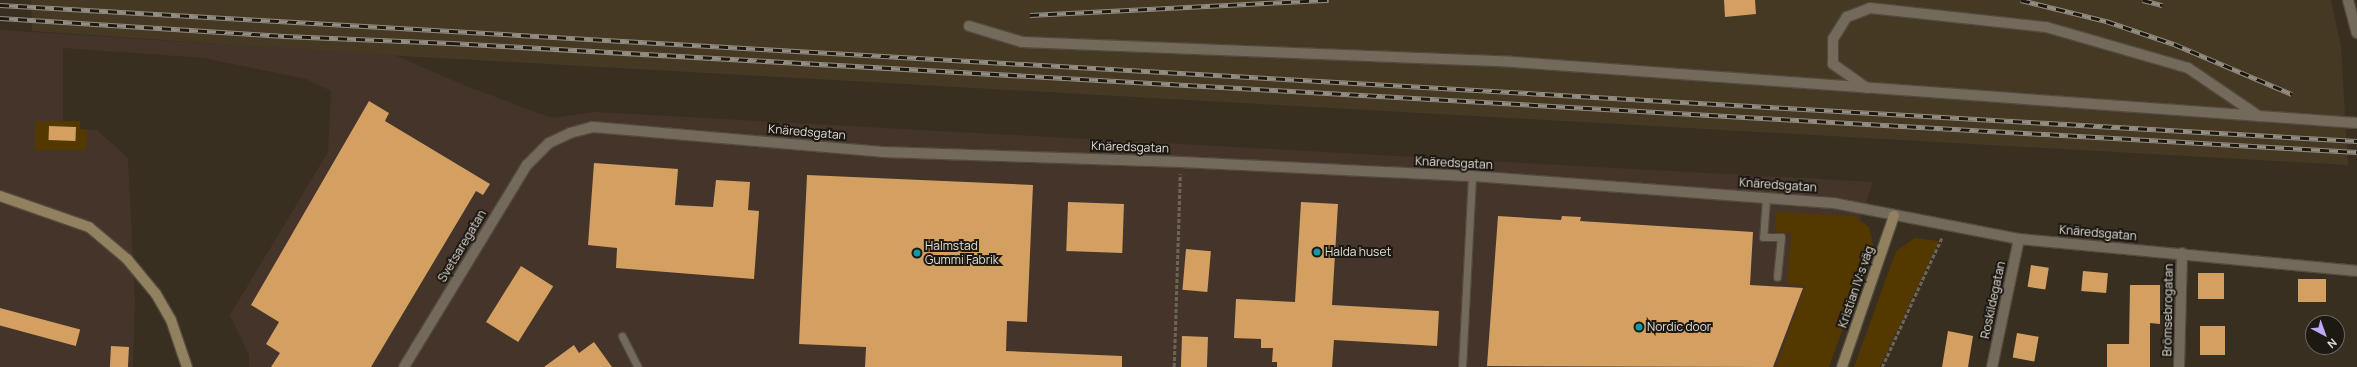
<!DOCTYPE html>
<meta charset="utf-8">
<style>
body{margin:0}
#map{position:relative;width:2357px;height:367px;overflow:hidden;background:#382f21;font-family:Manrope,sans-serif}
div>[style]{position:absolute}
[style*='--x']{left:calc(var(--x)*1px);top:calc(var(--y)*1px);width:calc(var(--w)*1px);rotate:calc(var(--a)*1deg)}
.built>*{inset:0;background:#453924}
.industrial>*{inset:0;background:#45342a}
.green>*{inset:0;background:#533800}
.building>*{inset:0;background:#d4a062;transform-origin:0 0}
.path>*{height:2.5px;margin-top:-1.25px;transform-origin:0;background:repeating-linear-gradient(90deg,#6c6457 0 4px,transparent 0 6px)}
.roads{filter:drop-shadow(1px 0 #524a3f) drop-shadow(-1px 0 #524a3f) drop-shadow(0 1px #524a3f) drop-shadow(0 -1px #524a3f)}
.lane>*{height:7px;margin:-3.5px;padding:0 3.5px;transform-origin:3.5px;border-radius:3.5px;background:#746a5b}
.street>*{height:10px;margin:-5px;padding:0 5px;transform-origin:5px;border-radius:5px;background:#746a5b}
.secondary>*{height:10px;margin:-5px;padding:0 5px;transform-origin:5px;border-radius:5px;background:#91815f}
.rail>*{height:4.5px;margin-top:-2.25px;transform-origin:0;background:repeating-linear-gradient(90deg,#1c1812 0 9px,#948d81 0 18px);box-sizing:border-box;border-block:1px solid #948d81}
.dots>*{width:11px;height:11px;translate:-50% -50%;box-sizing:border-box;border:2px solid #1c1812;border-radius:50%}
span{translate:-50% -50%;white-space:nowrap;text-align:center;line-height:1.15;-webkit-text-stroke:4px #1c1812;paint-order:stroke}
.street-label{font-size:12px;color:#e2ddd4}
.poi-label{font-size:12px;color:#e2ddd4}
.left{translate:0 -50%;text-align:left}
.north{position:absolute;left:2305px;top:315px;width:40px;height:40px;box-sizing:border-box;background:#1c1812;border:1px solid #6b6760;border-radius:50%;rotate:139deg;font-size:11px;font-weight:700;line-height:16px;text-align:center;color:#e2ddd4}
.north::after{content:'';display:block;margin:auto;width:14px;height:18px;background:#bda9f5;clip-path:polygon(50% 0,100% 100%,50% 72%,0 100%)}
</style>
<div id="map">
<div class="built">
<i style="clip-path:polygon(31px 0,2331px 0,2341px 46px,2348px 165px,351px 53px,32px 31px)"></i>
</div>
<div class="industrial">
<i style="clip-path:polygon(0 30px,394px 55px,466px 86px,552px 118px,595px 112px,1873px 182px,1811px 367px,249px 367px,249px 355px,230px 315px,328px 152px,331px 91px,306px 79px,204px 58px,63px 48px,63px 121px,80px 121px,80px 129px,97px 130px,128px 158px,135px 301px,133px 367px,0 367px)"></i>
</div>
<div class="green">
<i style="clip-path:polygon(35px 121px,80px 121px,80px 129px,88px 130px,86px 150px,35px 150px)"></i>
<i style="clip-path:polygon(1776px 212px,1854px 216px,1869px 227px,1873px 245px,1829px 367px,1776px 367px,1805px 286px,1787px 284px,1791px 233px,1776px 232px)"></i>
<i style="clip-path:polygon(1915px 238px,1939px 241px,1880px 367px,1854px 367px,1896px 251px)"></i>
</div>
<div class="building">
<i style="clip-path:polygon(1724px 0,1755px 0,1756px 14px,1725px 17px)"></i>
<i style="clip-path:polygon(369px 101px,389px 113px,385px 121px,490px 184px,483px 195px,476px 191px,371px 367px,271px 367px,280px 353px,266px 344px,279px 322px,251px 305px)"></i>
<i style="left:49px;top:126px;width:27px;height:14px;rotate:2deg"></i>
<i style="clip-path:polygon(594px 163px,678px 169px,675px 205px,713px 207px,716px 180px,750px 182px,748px 210px,759px 211px,754px 279px,616px 268px,617px 248px,588px 245px)"></i>
<i style="clip-path:polygon(807px 175px,1033px 185px,1027px 322px,1007px 321px,1006px 351px,1122px 356px,1122px 367px,865px 367px,866px 347px,799px 344px)"></i>
<i style="left:1068px;top:202px;width:56px;height:49px;rotate:2deg"></i>
<i style="clip-path:polygon(1301px 202px,1338px 204px,1332px 305px,1439px 311px,1437px 346px,1334px 340px,1332px 367px,1277px 367px,1277px 362px,1272px 362px,1273px 348px,1261px 348px,1261px 339px,1234px 338px,1236px 299px,1295px 302px)"></i>
<i style="clip-path:polygon(1498px 216px,1561px 220px,1562px 216px,1581px 217px,1580px 221px,1753px 232px,1750px 285px,1803px 288px,1773px 367px,1487px 366px)"></i>
<i style="left:1186px;top:249px;width:25px;height:41px;rotate:5deg"></i>
<i style="left:2031px;top:265px;width:18px;height:22px;rotate:9deg"></i>
<i style="left:521px;top:266px;width:38px;height:66px;rotate:32deg"></i>
<i style="left:2083px;top:271px;width:25px;height:20px;rotate:5deg"></i>
<i style="left:2224px;top:273px;width:26px;height:26px;rotate:90deg"></i>
<i style="left:2298px;top:279px;width:28px;height:23px"></i>
<i style="clip-path:polygon(2130px 285px,2160px 285px,2160px 324px,2150px 323px,2150px 367px,2107px 367px,2107px 344px,2129px 344px)"></i>
<i style="left:0;top:308px;width:83px;height:17px;rotate:15deg"></i>
<i style="left:2200px;top:326px;width:25px;height:29px"></i>
<i style="clip-path:polygon(1948px 331px,1973px 336px,1968px 367px,1942px 367px)"></i>
<i style="left:2017px;top:333px;width:22px;height:25px;rotate:10deg"></i>
<i style="left:1182px;top:336px;width:26px;height:31px;rotate:2deg"></i>
<i style="clip-path:polygon(594px 342px,612px 367px,544px 367px,574px 345px,579px 353px)"></i>
<i style="left:111px;top:346px;width:18px;height:21px;rotate:3deg"></i>
</div>
<div class="path">
<i style="--x:1174;--y:367;--w:193;--a:-88.2"></i>
<i style="--x:1882;--y:367;--w:143;--a:-65.2"></i>
</div>
<div class="roads">
<div class="lane">
<i style="--x:1766;--y:198;--w:39;--a:94"></i>
<i style="--x:1763;--y:237;--w:18;--a:0"></i>
<i style="--x:1781;--y:237;--w:40;--a:95.7"></i>
<i style="--x:622;--y:336;--w:35;--a:63"></i>
<i style="--x:1462;--y:367;--w:191;--a:-87"></i>
</div>
<div class="street">
<i style="--x:2348;--y:0;--w:34;--a:75"></i>
<i style="--x:969;--y:26;--w:55;--a:16.8"></i>
<i style="--x:1022;--y:42;--w:491;--a:2.3"></i>
<i style="--x:1513;--y:62;--w:846;--a:4.13"></i>
<i style="--x:1867;--y:88;--w:42;--a:-144.8"></i>
<i style="--x:1833;--y:64;--w:25;--a:-90"></i>
<i style="--x:1833;--y:39;--w:26;--a:-58"></i>
<i style="--x:1847;--y:17;--w:25;--a:-21"></i>
<i style="--x:1870;--y:8;--w:177;--a:6.2"></i>
<i style="--x:2046;--y:27;--w:148;--a:16.1"></i>
<i style="--x:2188;--y:68;--w:86;--a:34.1"></i>
<i style="--x:404;--y:367;--w:237;--a:-58.7"></i>
<i style="--x:527;--y:165;--w:31;--a:-45"></i>
<i style="--x:549;--y:143;--w:23;--a:-25"></i>
<i style="--x:570;--y:133;--w:23;--a:-15"></i>
<i style="--x:592;--y:127;--w:292;--a:4.9"></i>
<i style="--x:883;--y:152;--w:298;--a:1.9"></i>
<i style="--x:1181;--y:162;--w:291;--a:2.8"></i>
<i style="--x:1472;--y:176;--w:363;--a:4.3"></i>
<i style="--x:1834;--y:203;--w:188;--a:11"></i>
<i style="--x:2019;--y:239;--w:340;--a:5.4"></i>
<i style="--x:1992;--y:367;--w:131;--a:-78.1"></i>
<i style="--x:2179;--y:367;--w:114;--a:-88.5"></i>
</div>
<div class="secondary">
<i style="--x:0;--y:196;--w:94;--a:19.2"></i>
<i style="--x:89;--y:227;--w:50;--a:40.1"></i>
<i style="--x:127;--y:259;--w:45;--a:50.4"></i>
<i style="--x:156;--y:294;--w:30;--a:60"></i>
<i style="--x:171;--y:320;--w:50;--a:71.2"></i>
<i style="--x:1842;--y:367;--w:160;--a:-71"></i>
</div>
</div>
<div class="rail">
<i style="--x:2021;--y:0;--w:88;--a:13.9"></i>
<i style="--x:2106;--y:21;--w:72;--a:18.7"></i>
<i style="--x:2174;--y:44;--w:128;--a:23"></i>
<i style="--x:2143;--y:0;--w:20;--a:15"></i>
<i style="--x:0;--y:5;--w:2361;--a:3.3"></i>
<i style="--x:1030;--y:15;--w:299;--a:-2.9"></i>
<i style="--x:0;--y:18;--w:285;--a:3.6"></i>
<i style="--x:284;--y:36;--w:167;--a:2.4"></i>
<i style="--x:451;--y:43;--w:1909;--a:3.27"></i>
</div>
<div class="dots">
<i style="left:1317px;top:252px;background:#0f9aa8"></i>
<i style="left:917px;top:253px;background:#0f9aa8"></i>
<i style="left:1639px;top:327px;background:#0f9aa8"></i>
</div>
<div class="street-label">
<span style="left:807px;top:132px;rotate:5deg">Knäredsgatan</span>
<span style="left:1130px;top:147px;rotate:2deg">Knäredsgatan</span>
<span style="left:1454px;top:163px;rotate:3deg">Knäredsgatan</span>
<span style="left:1778px;top:185px;rotate:4deg">Knäredsgatan</span>
<span style="left:2098px;top:233px;rotate:5deg">Knäredsgatan</span>
<span style="left:462px;top:246px;rotate:-59deg">Svetsaregatan</span>
<span style="left:1856px;top:287px;rotate:-71deg">Kristian IV:s väg</span>
<span style="left:1993px;top:300px;rotate:-78deg">Roskildegatan</span>
<span style="left:2168px;top:310px;rotate:-89deg">Brömsebrogatan</span>
</div>
<div class="poi-label">
<span class="left" style="left:925px;top:253px">Halmstad<br>Gummi Fabrik</span>
<span class="left" style="left:1325px;top:252px">Halda huset</span>
<span class="left" style="left:1647px;top:327px">Nordic door</span>
</div>
<div class="north">N</div>
</div>
